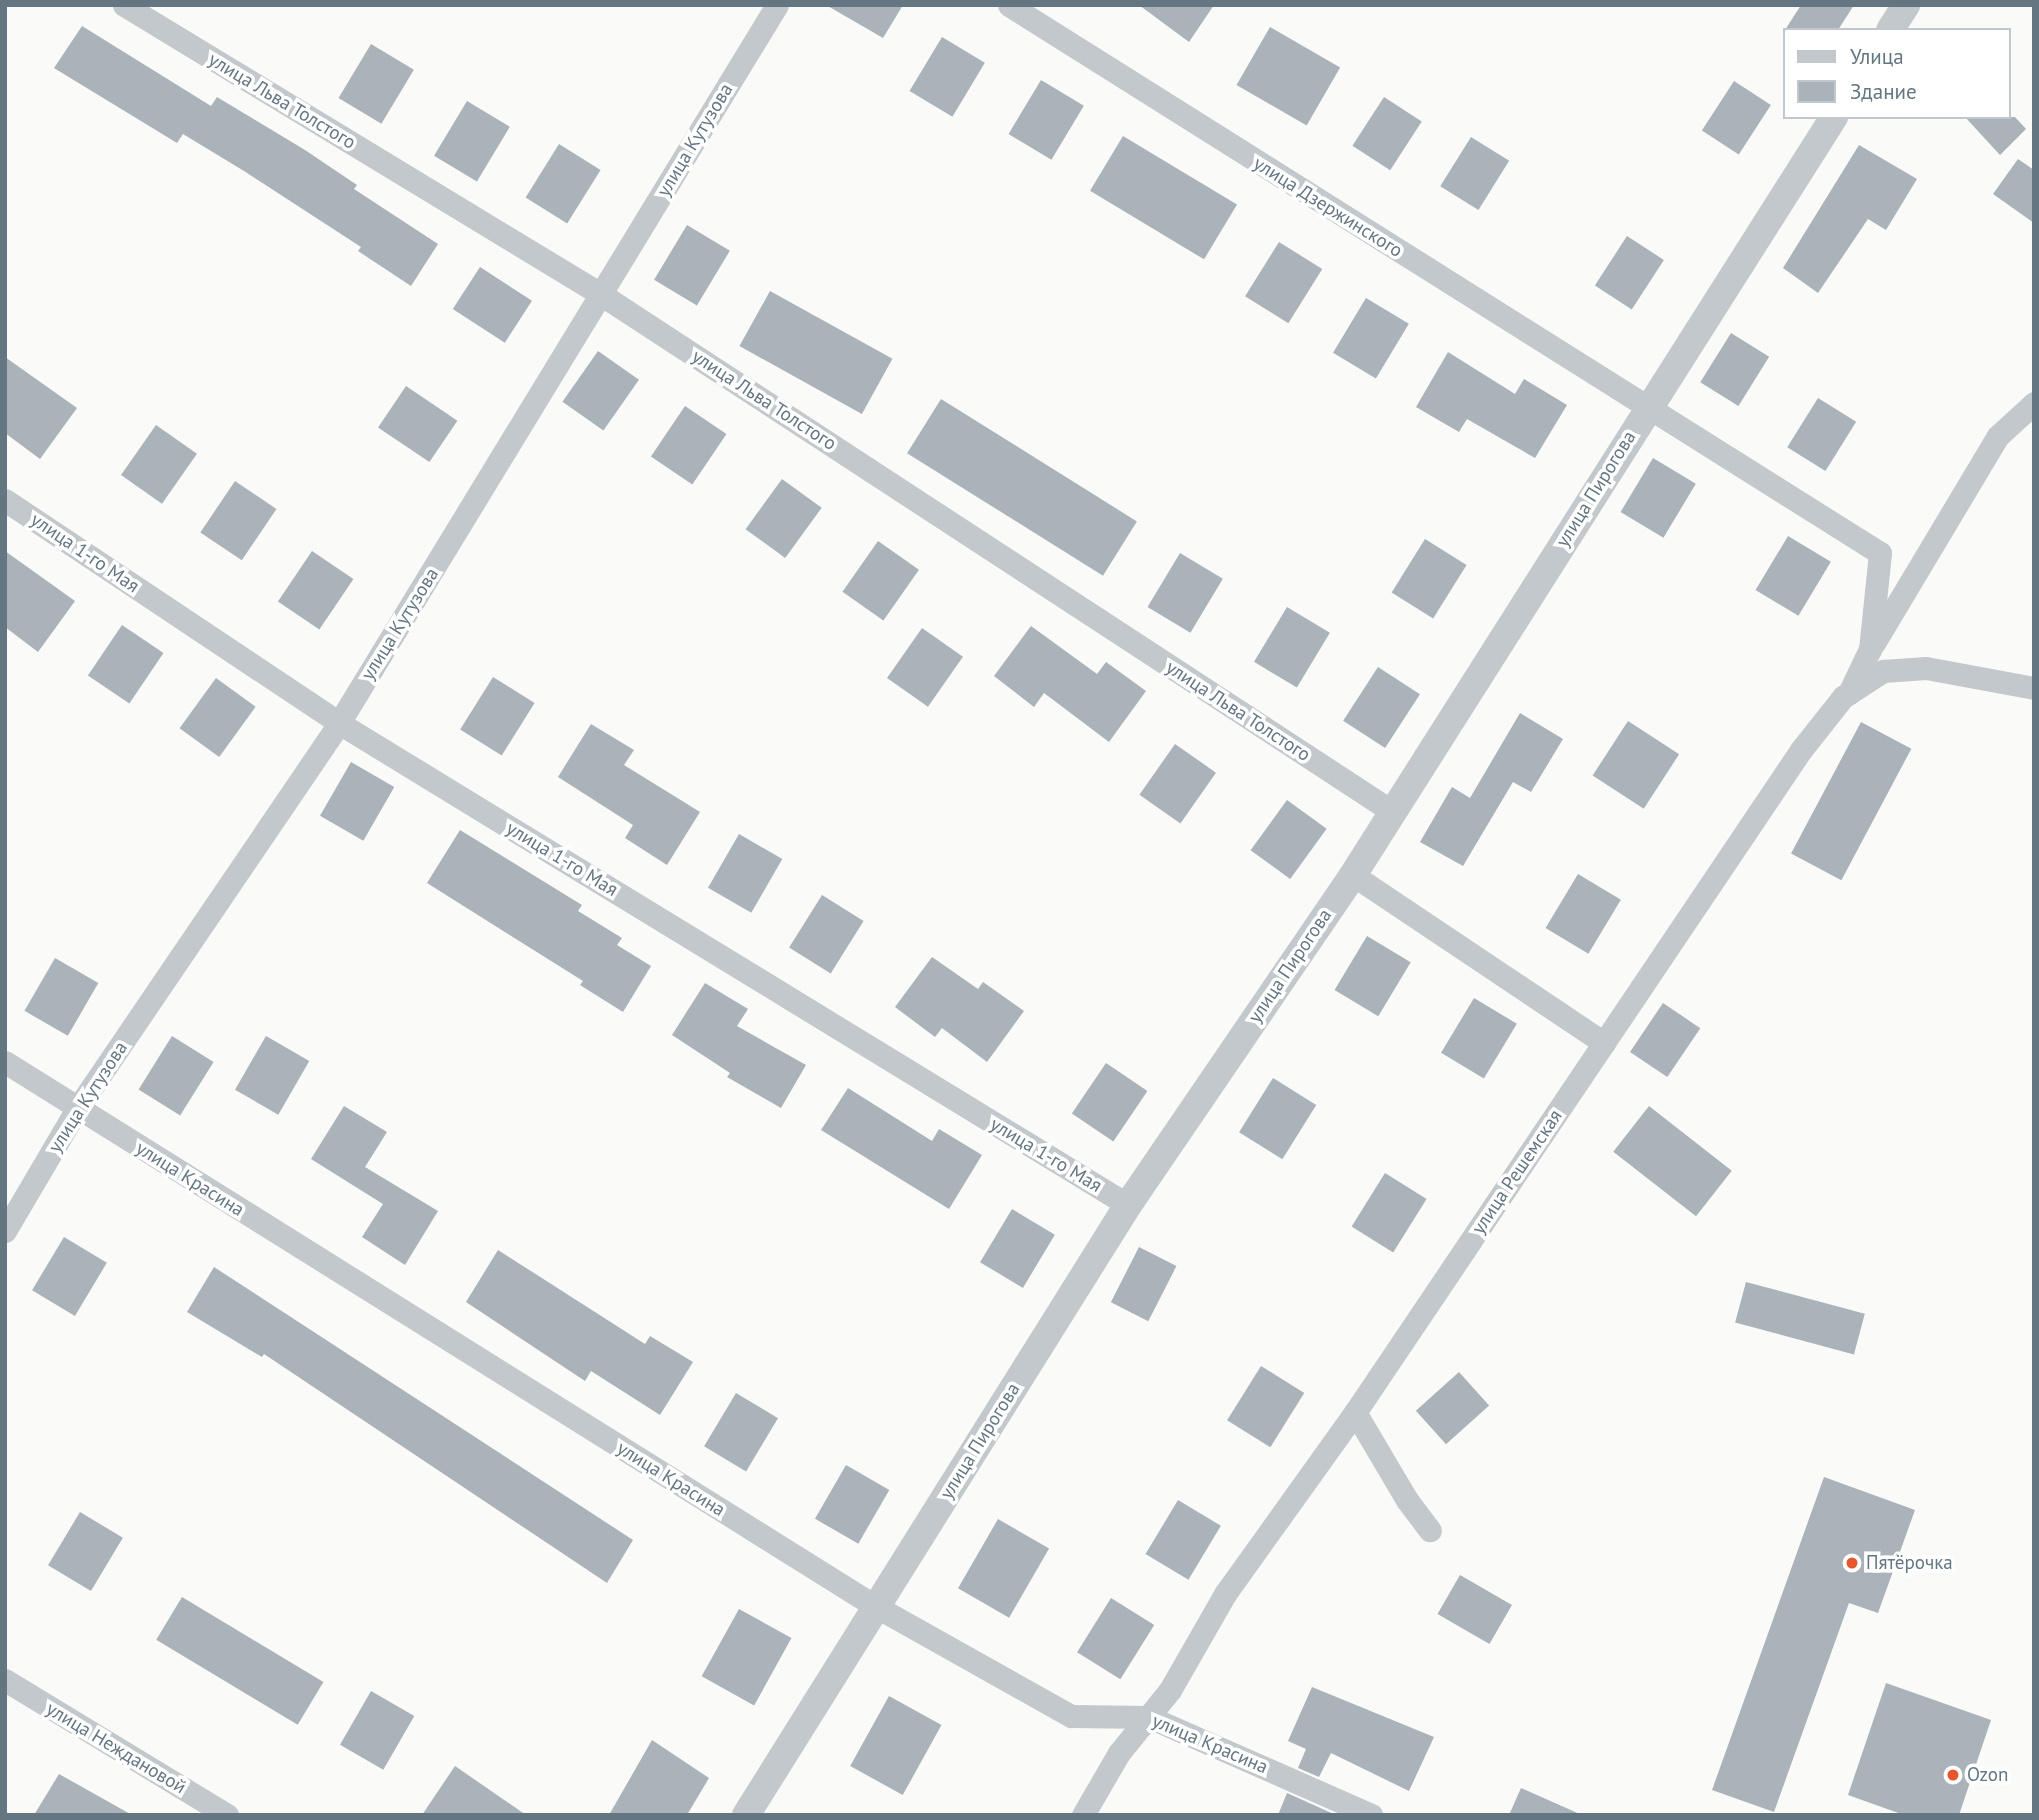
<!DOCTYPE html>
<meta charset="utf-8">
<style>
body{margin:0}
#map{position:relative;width:2039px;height:1820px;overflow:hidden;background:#fafaf8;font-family:"PT Sans",sans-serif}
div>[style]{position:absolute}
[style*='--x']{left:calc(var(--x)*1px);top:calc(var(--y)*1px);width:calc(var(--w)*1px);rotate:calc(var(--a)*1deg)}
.building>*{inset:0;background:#aab3b9;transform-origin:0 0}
.minor>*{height:23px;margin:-11.5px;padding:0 11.5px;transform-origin:11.5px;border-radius:11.5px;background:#c3c8cc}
.tertiary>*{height:28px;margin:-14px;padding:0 14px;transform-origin:14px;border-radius:14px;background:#c3c8cc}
.dots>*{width:19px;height:19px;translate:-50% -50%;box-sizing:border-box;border:4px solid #fff;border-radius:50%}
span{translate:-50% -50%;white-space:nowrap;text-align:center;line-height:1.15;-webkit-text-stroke:7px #fff;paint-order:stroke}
.street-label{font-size:19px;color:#657683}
.poi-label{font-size:19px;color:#657683}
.left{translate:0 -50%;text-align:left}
.frame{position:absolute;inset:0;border:7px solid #657683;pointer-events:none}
.legend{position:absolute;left:1783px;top:28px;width:228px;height:91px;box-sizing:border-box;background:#fff;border:2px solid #c1c8cd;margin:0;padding:9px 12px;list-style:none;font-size:21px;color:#657683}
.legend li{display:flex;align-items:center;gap:14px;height:35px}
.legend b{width:35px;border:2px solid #c1c8cd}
</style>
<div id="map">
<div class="building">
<i style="clip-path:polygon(826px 5px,903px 5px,883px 38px)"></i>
<i style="clip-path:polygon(1139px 5px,1214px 5px,1189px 42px)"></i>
<i style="clip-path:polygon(1801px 5px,1854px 5px,1838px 30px,1785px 30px)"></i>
<i style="clip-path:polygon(82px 26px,211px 106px,217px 97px,305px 150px,357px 185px,354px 189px,438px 244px,411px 286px,358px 251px,361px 247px,244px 171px,183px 134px,177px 143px,54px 68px)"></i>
<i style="left:1270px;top:27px;width:81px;height:67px;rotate:30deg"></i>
<i style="left:942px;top:37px;width:50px;height:63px;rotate:31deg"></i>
<i style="left:371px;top:44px;width:50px;height:63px;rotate:31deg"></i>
<i style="left:1041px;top:80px;width:50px;height:63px;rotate:31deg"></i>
<i style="left:1734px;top:81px;width:44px;height:59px;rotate:33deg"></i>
<i style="left:1384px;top:97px;width:45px;height:58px;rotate:33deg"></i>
<i style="left:467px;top:101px;width:50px;height:64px;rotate:31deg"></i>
<i style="clip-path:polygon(1965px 117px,2015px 117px,2026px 129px,2000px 155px)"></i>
<i style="left:1123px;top:136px;width:133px;height:64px;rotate:31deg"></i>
<i style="left:1471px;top:137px;width:45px;height:58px;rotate:32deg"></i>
<i style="left:559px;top:144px;width:49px;height:63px;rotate:32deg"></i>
<i style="clip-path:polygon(1859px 145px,1917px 179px,1886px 230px,1868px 219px,1818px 293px,1783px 268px)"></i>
<i style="clip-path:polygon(2018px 159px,2034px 170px,2034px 223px,1993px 194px)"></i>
<i style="left:687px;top:225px;width:50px;height:64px;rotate:31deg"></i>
<i style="left:1627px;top:236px;width:44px;height:59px;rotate:33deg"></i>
<i style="left:1279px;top:242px;width:51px;height:64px;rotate:32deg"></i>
<i style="left:480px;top:267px;width:62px;height:50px;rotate:33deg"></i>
<i style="left:770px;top:291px;width:140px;height:63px;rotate:29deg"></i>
<i style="left:1366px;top:298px;width:50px;height:64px;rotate:31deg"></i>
<i style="left:1731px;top:333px;width:45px;height:58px;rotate:32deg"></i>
<i style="left:598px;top:351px;width:50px;height:62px;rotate:35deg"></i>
<i style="clip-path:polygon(1448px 352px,1515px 394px,1524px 379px,1567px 405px,1535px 458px,1467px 419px,1459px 432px,1416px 407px)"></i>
<i style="clip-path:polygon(5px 357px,77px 408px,40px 459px,5px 433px)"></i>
<i style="left:406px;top:386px;width:62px;height:50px;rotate:34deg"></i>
<i style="left:1818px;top:398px;width:45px;height:58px;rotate:32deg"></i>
<i style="left:941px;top:399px;width:231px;height:64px;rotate:32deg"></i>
<i style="left:685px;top:406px;width:50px;height:61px;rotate:34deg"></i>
<i style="left:156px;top:425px;width:50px;height:61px;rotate:35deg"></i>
<i style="left:1653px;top:458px;width:50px;height:63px;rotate:31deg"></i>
<i style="left:782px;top:479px;width:49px;height:62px;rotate:36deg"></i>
<i style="left:235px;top:481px;width:50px;height:62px;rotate:34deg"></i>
<i style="left:1788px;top:536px;width:50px;height:63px;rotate:31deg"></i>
<i style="left:1425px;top:539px;width:49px;height:63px;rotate:32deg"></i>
<i style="left:878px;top:541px;width:50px;height:62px;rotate:35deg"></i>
<i style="clip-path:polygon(5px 551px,75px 601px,38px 652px,5px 627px)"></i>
<i style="left:312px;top:551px;width:50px;height:61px;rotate:34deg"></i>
<i style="left:1180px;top:553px;width:50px;height:63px;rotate:31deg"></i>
<i style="left:1287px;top:607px;width:50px;height:64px;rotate:31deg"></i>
<i style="left:122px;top:625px;width:50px;height:61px;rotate:34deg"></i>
<i style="clip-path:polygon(1031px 626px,1097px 674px,1106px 662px,1146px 691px,1109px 742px,1044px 693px,1034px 707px,994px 676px)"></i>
<i style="left:922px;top:628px;width:50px;height:61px;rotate:35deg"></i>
<i style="left:1378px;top:667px;width:50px;height:64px;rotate:33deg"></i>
<i style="left:493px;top:677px;width:49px;height:62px;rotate:32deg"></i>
<i style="left:216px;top:678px;width:49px;height:62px;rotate:36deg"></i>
<i style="clip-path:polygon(1520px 713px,1563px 739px,1531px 792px,1513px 782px,1463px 866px,1420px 842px,1452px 787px,1470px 798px)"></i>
<i style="left:1628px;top:721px;width:61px;height:65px;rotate:33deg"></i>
<i style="left:1861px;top:722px;width:57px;height:149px;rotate:28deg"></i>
<i style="clip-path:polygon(591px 724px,634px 750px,624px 765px,700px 812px,667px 865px,625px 838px,633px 825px,558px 777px)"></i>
<i style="left:1175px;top:744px;width:50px;height:62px;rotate:35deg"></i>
<i style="left:351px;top:762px;width:50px;height:62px;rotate:30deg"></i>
<i style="left:1287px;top:800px;width:49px;height:62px;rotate:36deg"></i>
<i style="clip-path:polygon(460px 830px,582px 905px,578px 911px,622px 938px,617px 945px,651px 966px,623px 1012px,580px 985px,583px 981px,427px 883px)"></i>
<i style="left:739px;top:834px;width:50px;height:62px;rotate:30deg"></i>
<i style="left:1578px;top:874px;width:50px;height:63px;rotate:31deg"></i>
<i style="left:822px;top:895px;width:49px;height:62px;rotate:32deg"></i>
<i style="left:1367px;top:936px;width:51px;height:63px;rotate:31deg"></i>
<i style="clip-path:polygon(932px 957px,978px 989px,983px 982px,1024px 1011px,987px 1062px,942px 1028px,935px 1037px,895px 1007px)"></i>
<i style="left:55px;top:958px;width:50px;height:61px;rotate:30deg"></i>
<i style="clip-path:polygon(705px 983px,748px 1009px,737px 1026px,806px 1065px,781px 1108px,727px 1077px,730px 1073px,672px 1035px)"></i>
<i style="left:1474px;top:998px;width:50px;height:64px;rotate:31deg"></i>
<i style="left:1663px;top:1003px;width:45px;height:59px;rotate:34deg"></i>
<i style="left:172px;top:1036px;width:49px;height:63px;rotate:32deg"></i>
<i style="left:266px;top:1036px;width:50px;height:62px;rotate:30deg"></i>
<i style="left:1106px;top:1063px;width:50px;height:61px;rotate:34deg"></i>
<i style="left:1273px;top:1078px;width:51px;height:64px;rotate:32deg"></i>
<i style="clip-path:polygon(848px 1088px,932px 1141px,939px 1129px,982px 1155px,949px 1209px,821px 1130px)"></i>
<i style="clip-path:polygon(344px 1106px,387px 1132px,365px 1167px,438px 1211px,405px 1265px,362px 1237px,383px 1204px,311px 1159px)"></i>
<i style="left:1649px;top:1106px;width:105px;height:58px;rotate:38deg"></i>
<i style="left:1385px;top:1173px;width:49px;height:63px;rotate:32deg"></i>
<i style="left:1012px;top:1209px;width:50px;height:62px;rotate:31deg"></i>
<i style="left:64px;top:1237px;width:50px;height:62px;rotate:31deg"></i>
<i style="left:1139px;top:1247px;width:42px;height:62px;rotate:27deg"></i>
<i style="clip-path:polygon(498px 1250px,645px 1344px,650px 1336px,693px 1362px,660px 1415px,591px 1371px,585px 1381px,466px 1302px)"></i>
<i style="clip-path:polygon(214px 1267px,633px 1540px,607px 1583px,264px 1354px,262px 1357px,187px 1312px)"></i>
<i style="left:1746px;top:1282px;width:123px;height:42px;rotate:15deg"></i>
<i style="left:1261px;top:1366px;width:51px;height:64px;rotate:32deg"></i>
<i style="left:1459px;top:1372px;width:45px;height:58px;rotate:48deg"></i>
<i style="left:736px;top:1393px;width:49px;height:62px;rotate:31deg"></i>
<i style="left:846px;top:1465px;width:50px;height:62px;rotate:30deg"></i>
<i style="clip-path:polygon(1824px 1477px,1915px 1510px,1878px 1613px,1849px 1603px,1774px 1812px,1712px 1790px)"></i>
<i style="left:1178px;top:1500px;width:50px;height:63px;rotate:31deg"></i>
<i style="left:80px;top:1512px;width:50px;height:62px;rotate:31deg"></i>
<i style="left:998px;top:1519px;width:59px;height:80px;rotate:30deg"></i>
<i style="left:1460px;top:1575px;width:60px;height:45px;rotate:30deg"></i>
<i style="left:182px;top:1597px;width:165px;height:50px;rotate:31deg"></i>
<i style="left:1111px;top:1598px;width:51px;height:64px;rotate:32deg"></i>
<i style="left:739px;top:1609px;width:60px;height:77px;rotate:29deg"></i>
<i style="clip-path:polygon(1886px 1683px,1991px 1720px,1959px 1815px,1904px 1815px,1848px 1795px)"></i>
<i style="clip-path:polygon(1312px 1687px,1434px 1737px,1409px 1791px,1331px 1753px,1319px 1777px,1298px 1768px,1306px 1749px,1288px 1741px)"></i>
<i style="left:371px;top:1691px;width:50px;height:62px;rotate:30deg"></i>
<i style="left:889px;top:1696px;width:60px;height:80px;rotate:29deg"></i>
<i style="clip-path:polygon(652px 1740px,709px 1778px,687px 1815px,609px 1815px)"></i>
<i style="clip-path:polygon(455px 1766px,526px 1815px,422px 1815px)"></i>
<i style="clip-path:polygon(59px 1774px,132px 1815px,34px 1815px)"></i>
<i style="clip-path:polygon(1521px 1788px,1582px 1815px,1509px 1815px)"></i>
<i style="clip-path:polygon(1287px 1793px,1336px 1815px,1278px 1815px)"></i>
</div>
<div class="minor">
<i style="--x:124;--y:5;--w:559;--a:31.24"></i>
<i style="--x:602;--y:295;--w:945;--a:33.17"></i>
<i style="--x:1009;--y:5;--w:1029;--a:32.18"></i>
<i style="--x:1880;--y:553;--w:97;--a:95.9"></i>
<i style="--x:1870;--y:649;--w:49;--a:115.5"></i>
<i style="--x:5;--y:500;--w:402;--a:33.7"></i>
<i style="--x:339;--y:723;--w:925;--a:31.42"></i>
<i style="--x:1874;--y:643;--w:241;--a:-59.1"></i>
<i style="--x:1998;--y:436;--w:49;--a:-42.5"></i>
<i style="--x:1353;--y:875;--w:302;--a:33.8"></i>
<i style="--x:5;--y:1062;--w:1026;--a:32.02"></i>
<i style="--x:875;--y:1606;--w:225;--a:29.3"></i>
<i style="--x:1071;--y:1716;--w:78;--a:0.7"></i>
<i style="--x:1149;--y:1717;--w:243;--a:23.8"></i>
<i style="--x:5;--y:1231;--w:142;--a:-59.5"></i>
<i style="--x:77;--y:1109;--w:467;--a:-55.8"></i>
<i style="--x:339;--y:723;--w:841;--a:-58.62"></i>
<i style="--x:1355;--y:1412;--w:102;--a:59.4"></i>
<i style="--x:1407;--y:1500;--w:38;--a:53"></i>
<i style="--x:5;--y:1680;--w:260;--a:31.3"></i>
<i style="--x:1083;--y:1815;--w:72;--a:-59.9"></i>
<i style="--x:1119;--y:1753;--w:81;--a:-51"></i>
<i style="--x:1170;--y:1690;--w:111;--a:-60.2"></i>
<i style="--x:1225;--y:1594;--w:229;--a:-54.4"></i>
<i style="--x:1358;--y:1408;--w:793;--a:-56.05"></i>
<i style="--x:1801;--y:750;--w:68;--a:-51.6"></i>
<i style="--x:1843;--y:697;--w:48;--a:-33"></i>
<i style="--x:1883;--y:671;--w:43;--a:-4"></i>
<i style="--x:1926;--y:668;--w:110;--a:10.5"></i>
</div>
<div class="tertiary">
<i style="--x:1890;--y:30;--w:30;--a:-57"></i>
<i style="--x:746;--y:1815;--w:720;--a:-57.94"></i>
<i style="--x:1128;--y:1205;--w:399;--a:-55.7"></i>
<i style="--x:1353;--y:875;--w:898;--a:-57.6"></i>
</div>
<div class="dots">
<i style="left:1852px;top:1563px;background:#e4572e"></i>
<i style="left:1953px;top:1775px;background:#e4572e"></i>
</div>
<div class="street-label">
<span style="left:282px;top:101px;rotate:31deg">улица Льва Толстого</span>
<span style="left:695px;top:140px;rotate:-59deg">улица Кутузова</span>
<span style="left:1328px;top:207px;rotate:32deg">улица Дзержинского</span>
<span style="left:764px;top:400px;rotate:33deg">улица Льва Толстого</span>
<span style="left:1596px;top:489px;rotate:-58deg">улица Пирогова</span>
<span style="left:85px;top:553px;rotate:34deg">улица 1-го Мая</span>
<span style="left:400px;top:624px;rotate:-58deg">улица Кутузова</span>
<span style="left:1238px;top:711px;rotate:33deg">улица Льва Толстого</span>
<span style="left:562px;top:859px;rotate:31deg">улица 1-го Мая</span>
<span style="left:1290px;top:966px;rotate:-56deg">улица Пирогова</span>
<span style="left:88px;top:1097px;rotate:-57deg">улица Кутузова</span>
<span style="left:1046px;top:1155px;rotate:31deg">улица 1-го Мая</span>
<span style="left:1517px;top:1172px;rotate:-56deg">улица Решемская</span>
<span style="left:190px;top:1179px;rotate:32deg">улица Красина</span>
<span style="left:980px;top:1441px;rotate:-58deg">улица Пирогова</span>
<span style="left:671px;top:1479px;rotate:32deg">улица Красина</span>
<span style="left:1210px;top:1744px;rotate:23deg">улица Красина</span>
<span style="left:116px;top:1748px;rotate:31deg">улица Неждановой</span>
</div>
<div class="poi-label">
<span class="left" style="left:1866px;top:1563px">Пятёрочка</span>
<span class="left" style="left:1967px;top:1775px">Ozon</span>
</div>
<div class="frame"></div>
<ul class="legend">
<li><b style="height:9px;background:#c3c8cc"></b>Улица</li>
<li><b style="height:19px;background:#aab3b9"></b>Здание</li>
</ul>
</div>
